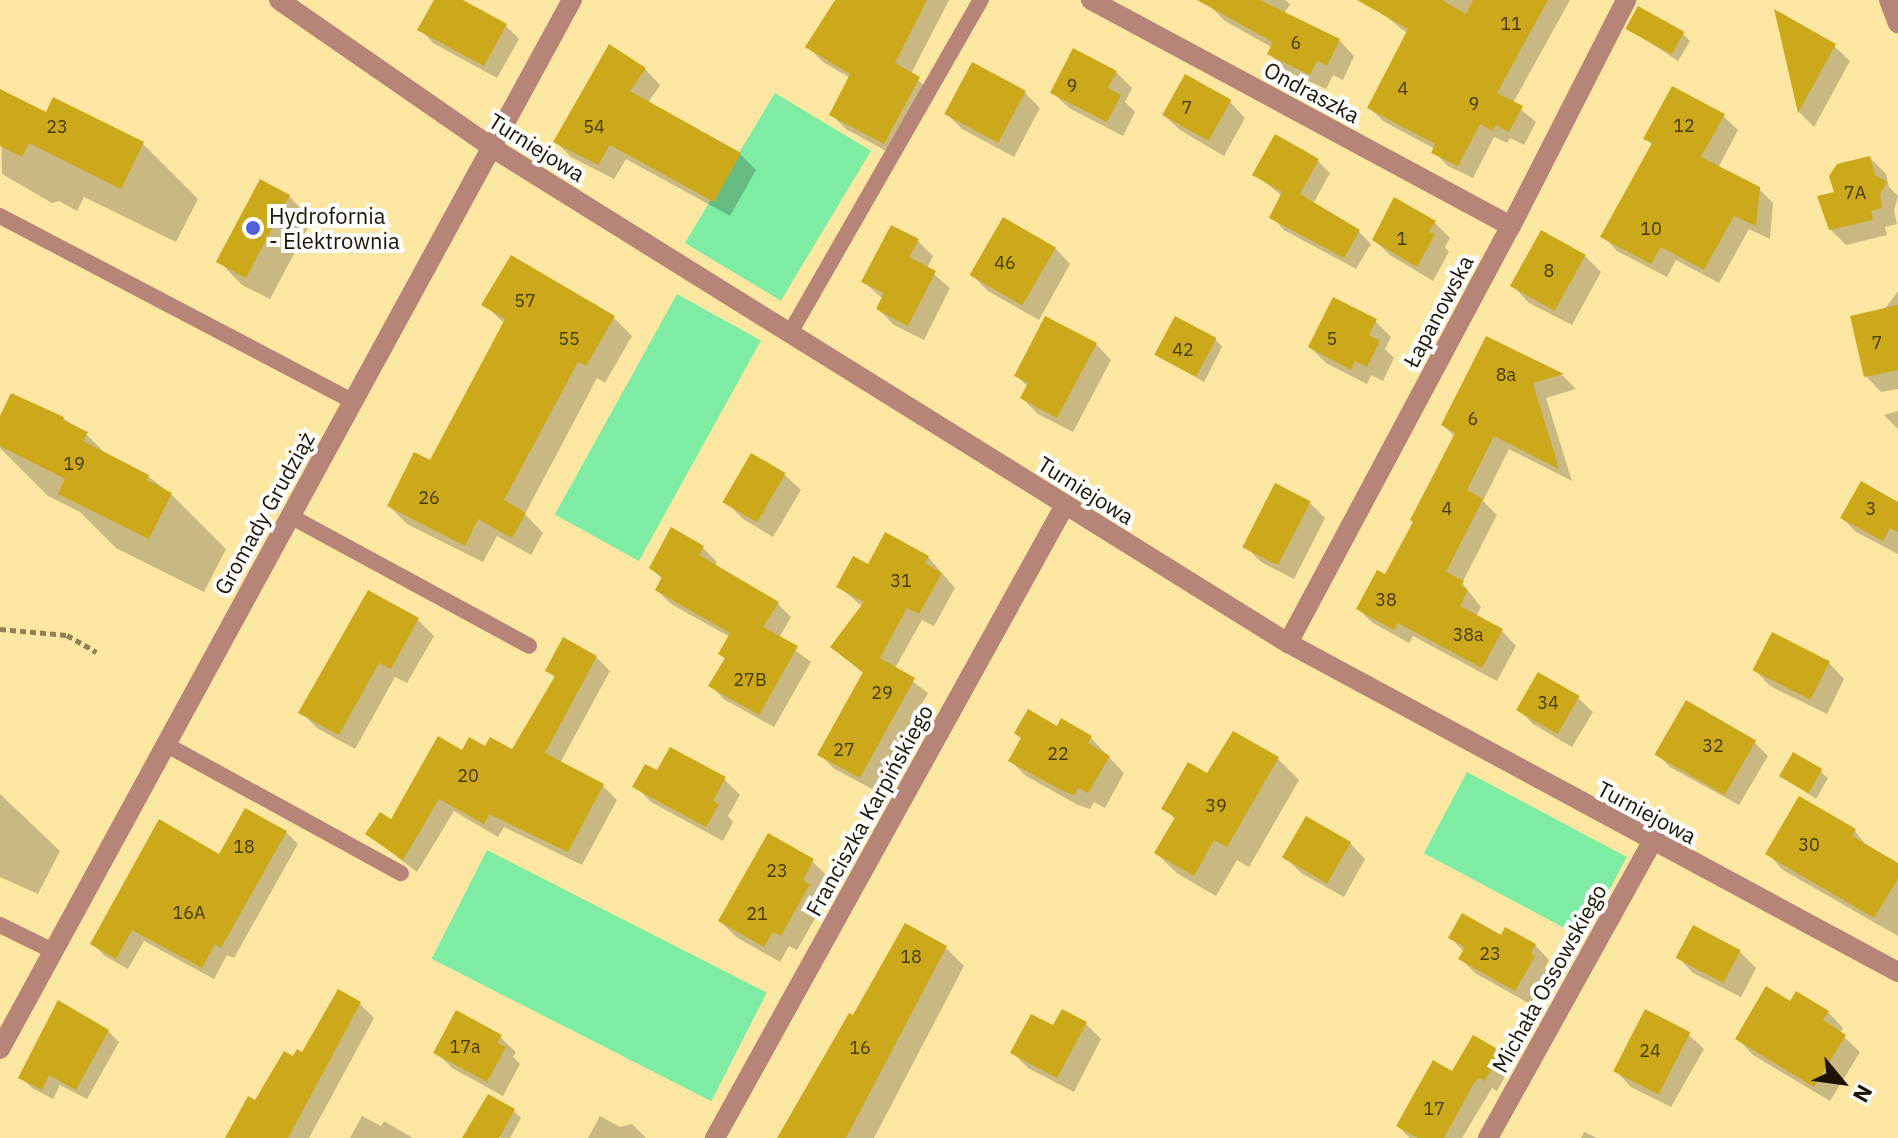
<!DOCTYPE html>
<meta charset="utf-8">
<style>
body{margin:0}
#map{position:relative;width:1898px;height:1138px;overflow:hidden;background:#fce7a2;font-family:"IBM Plex Sans",sans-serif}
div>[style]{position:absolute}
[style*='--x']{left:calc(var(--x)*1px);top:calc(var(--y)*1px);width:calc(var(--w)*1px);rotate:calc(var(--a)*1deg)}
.green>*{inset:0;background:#7eeca3;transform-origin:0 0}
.shadow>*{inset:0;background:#0003}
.building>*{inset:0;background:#cca91a;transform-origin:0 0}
.path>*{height:5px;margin-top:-2.5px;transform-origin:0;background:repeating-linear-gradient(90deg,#918254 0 6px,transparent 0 10px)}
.service>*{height:16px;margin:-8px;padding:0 8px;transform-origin:8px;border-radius:8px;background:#b78478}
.minor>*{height:20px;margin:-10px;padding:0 10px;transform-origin:10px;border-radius:10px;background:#b78478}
.dots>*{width:22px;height:22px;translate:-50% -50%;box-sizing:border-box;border:4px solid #fff;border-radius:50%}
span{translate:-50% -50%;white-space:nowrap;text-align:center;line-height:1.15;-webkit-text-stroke:8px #fff;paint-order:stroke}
.number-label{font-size:18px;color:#483906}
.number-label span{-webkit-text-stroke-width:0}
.street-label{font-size:22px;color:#1c1400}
.poi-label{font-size:22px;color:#1c1400}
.left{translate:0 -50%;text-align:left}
.north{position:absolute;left:1802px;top:1042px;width:80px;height:80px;-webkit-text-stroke:6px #fff;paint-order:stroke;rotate:119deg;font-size:22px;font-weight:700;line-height:32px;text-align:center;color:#1c1400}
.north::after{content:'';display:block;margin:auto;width:28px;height:36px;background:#1c1400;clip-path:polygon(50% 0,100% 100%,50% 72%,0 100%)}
</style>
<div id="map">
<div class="green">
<i style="left:775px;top:93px;width:112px;height:175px;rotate:31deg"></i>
<i style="left:677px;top:294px;width:96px;height:252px;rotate:29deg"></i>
<i style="left:1467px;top:772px;width:181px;height:92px;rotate:28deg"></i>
<i style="left:487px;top:850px;width:314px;height:122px;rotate:27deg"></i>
</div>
<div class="shadow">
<i style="clip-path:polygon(436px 0,459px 0,506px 26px,519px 39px,497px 78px,433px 43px,420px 29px)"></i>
<i style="clip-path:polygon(850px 0,949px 0,911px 74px,933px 93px,899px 158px,846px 129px,831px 114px,850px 78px,823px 62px,808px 47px)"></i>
<i style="clip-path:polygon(1212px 0,1285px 0,1290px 4px,1284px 14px,1339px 40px,1354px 56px,1343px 80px,1333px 75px,1326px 89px,1285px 70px,1270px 54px,1273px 48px,1225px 21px,1209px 5px)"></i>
<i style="clip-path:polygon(1383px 0,1570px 0,1513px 103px,1536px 122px,1524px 145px,1510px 138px,1507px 143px,1494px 137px,1473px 178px,1448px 166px,1434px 152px,1435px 149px,1383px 121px,1369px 107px,1408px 34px,1378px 10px)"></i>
<i style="clip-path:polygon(1777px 13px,1834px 46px,1850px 61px,1814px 127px,1799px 112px)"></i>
<i style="clip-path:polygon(1628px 28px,1682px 33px,1690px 41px,1678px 61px)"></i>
<i style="clip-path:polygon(645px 69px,660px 85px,648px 103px,740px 154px,756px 170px,730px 216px,626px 159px,614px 179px,571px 157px,555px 141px)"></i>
<i style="clip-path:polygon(1116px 72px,1132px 88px,1125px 102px,1135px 112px,1123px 136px,1069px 108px,1053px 93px)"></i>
<i style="clip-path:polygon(0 89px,47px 114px,143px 144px,198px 199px,176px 242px,84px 197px,77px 211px,59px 201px,52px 203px,2px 174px)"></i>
<i style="clip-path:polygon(1024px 92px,1040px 108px,1014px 157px,962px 129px,947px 114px)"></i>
<i style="clip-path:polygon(1230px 102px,1245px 118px,1224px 156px,1180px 130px,1164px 115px)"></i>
<i style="clip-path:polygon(1723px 116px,1738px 130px,1718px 168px,1758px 188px,1773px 203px,1770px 239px,1749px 229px,1719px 283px,1676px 260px,1667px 277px,1617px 251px,1603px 236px,1653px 146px,1646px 138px)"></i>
<i style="clip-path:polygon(1870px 158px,1886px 174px,1889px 187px,1898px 196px,1894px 211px,1897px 224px,1885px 227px,1887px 235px,1846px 245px,1830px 229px,1836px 194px)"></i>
<i style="clip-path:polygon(1318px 161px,1330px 173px,1313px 204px,1359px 232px,1371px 244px,1356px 269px,1284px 230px,1272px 217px,1282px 196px,1255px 174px)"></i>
<i style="clip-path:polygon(289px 196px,312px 220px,270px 299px,242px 285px,219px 261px)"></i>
<i style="clip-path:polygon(1435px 223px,1450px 238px,1445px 247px,1449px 252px,1433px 281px,1390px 255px,1374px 240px)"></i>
<i style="clip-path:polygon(918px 241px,933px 256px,927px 268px,950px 288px,924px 340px,894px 325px,878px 309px,883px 299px,864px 282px)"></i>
<i style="clip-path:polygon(1055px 248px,1070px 264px,1039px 320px,988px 291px,972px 275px)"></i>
<i style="clip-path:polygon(1585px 256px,1601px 272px,1572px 325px,1529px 303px,1514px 287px)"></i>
<i style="clip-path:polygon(512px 257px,614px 318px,632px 336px,605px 383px,597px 378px,525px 514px,543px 533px,531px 555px,497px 536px,483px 562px,407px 524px,389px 506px,431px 463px,505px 324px,484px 304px)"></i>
<i style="clip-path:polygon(1898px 291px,1898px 389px,1881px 392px,1866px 376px,1884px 310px)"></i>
<i style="clip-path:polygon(1375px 321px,1391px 337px,1385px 349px,1394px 358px,1383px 381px,1371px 375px,1367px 384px,1326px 363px,1310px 347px)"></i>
<i style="clip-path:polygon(1215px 339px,1222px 347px,1204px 382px,1157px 354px)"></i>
<i style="clip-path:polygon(1487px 339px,1563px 376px,1576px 389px,1546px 398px,1572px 481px,1509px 449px,1483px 501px,1497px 515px,1462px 583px,1481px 607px,1476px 617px,1502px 631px,1516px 646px,1497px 681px,1413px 636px,1409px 643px,1373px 623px,1358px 609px,1386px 577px,1455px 437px,1443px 425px)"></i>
<i style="clip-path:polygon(1096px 344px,1111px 360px,1073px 432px,1038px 414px,1022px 398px,1028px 387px,1016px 375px)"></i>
<i style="clip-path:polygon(1898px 411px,1898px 429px,1884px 415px)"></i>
<i style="clip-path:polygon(63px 418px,86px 434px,109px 457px,148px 476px,171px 494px,226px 549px,204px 592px,116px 548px,80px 512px,48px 496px,0 448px,0 424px)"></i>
<i style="clip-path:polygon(785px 475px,801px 490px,773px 537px,743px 519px,727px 503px)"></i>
<i style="clip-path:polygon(1310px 503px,1325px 518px,1294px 579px,1261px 562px,1245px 546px)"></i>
<i style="clip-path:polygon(1898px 504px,1898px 554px,1856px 532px,1842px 518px)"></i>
<i style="clip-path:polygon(703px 548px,717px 562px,715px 566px,777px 603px,791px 617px,779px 638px,811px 662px,774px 727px,725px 700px,711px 686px,726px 660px,720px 654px,730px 637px,671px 604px,657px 590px,663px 580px,651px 568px)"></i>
<i style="clip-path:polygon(928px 557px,955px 588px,934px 626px,922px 620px,895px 668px,928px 693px,874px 790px,833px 768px,820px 754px,864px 674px,832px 647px,863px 607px,839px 587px,869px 566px)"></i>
<i style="clip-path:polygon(369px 592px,418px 620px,434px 636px,407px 683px,395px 677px,355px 749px,317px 728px,301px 712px)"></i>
<i style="clip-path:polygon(596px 657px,610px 671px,560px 763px,603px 786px,617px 800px,582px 865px,504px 827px,498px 837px,454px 811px,417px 872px,367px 834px,392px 822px,463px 752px,486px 748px,513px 752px,556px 679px,548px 670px)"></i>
<i style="clip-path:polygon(1829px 663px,1844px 679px,1827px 714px,1770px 686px,1755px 670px)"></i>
<i style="clip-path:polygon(1578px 698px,1593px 712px,1572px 747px,1533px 724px,1519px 710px)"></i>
<i style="clip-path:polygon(1058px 728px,1091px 738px,1124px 773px,1105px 808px,1094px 802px,1090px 809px,1078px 805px,1026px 776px,1011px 761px)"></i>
<i style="clip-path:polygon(1755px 743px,1768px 756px,1739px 805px,1670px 767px,1656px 753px)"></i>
<i style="clip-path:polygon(1278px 759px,1299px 780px,1249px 867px,1237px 860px,1216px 896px,1178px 874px,1156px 853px,1176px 820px,1164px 808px,1208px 775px)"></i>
<i style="clip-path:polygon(1820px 771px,1828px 778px,1816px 799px,1781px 775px)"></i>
<i style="clip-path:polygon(658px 773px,724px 779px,740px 795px,728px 816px,733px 822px,723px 841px,651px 802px,635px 786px)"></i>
<i style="clip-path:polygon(0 794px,60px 851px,38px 894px,0 877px)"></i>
<i style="clip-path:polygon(1800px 799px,1855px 831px,1869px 849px,1898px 866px,1898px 936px,1783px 870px,1768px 854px)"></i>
<i style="clip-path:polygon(286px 832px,298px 844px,234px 958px,227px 955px,214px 979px,144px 941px,128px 969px,105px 956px,93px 944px,219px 857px)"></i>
<i style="clip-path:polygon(1350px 843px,1365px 859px,1344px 897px,1301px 873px,1285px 857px)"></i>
<i style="clip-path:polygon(812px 861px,828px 877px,819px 895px,825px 901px,797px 950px,789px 946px,780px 962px,736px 937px,720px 921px)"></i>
<i style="clip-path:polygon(905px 926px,946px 948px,964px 966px,874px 1138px,781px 1138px)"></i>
<i style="clip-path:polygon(1693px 927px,1740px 952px,1756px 968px,1741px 997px,1693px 973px,1678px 957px)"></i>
<i style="clip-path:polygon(1451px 938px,1502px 938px,1535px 945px,1549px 960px,1545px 968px,1549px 972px,1530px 1004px,1475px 973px,1461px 959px,1464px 952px)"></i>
<i style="clip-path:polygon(339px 992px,360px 1004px,374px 1018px,309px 1138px,227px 1138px,294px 1058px,303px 1055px)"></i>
<i style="clip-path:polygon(1828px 1012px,1843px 1028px,1840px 1033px,1860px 1052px,1830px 1101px,1753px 1055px,1738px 1039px)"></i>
<i style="clip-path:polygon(1085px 1023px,1101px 1039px,1074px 1092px,1028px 1068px,1013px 1053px,1054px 1028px)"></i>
<i style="clip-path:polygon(108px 1031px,119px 1042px,87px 1099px,60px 1085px,53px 1099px,32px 1088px,21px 1077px)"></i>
<i style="clip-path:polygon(1688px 1034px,1704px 1049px,1671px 1107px,1631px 1087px,1616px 1071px)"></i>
<i style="clip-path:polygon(500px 1037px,516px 1052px,513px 1057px,520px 1064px,503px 1096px,452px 1068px,436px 1052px)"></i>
<i style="clip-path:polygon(1495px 1049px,1509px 1069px,1497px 1091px,1492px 1088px,1462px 1138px,1410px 1138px,1398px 1126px,1453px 1073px)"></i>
<i style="clip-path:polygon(514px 1111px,521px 1118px,510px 1138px,502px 1138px,482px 1127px)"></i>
<i style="clip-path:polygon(362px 1116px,381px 1126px,384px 1121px,413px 1138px,350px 1138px)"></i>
<i style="clip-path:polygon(600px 1116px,620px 1127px,632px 1124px,646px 1138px,588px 1138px)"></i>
<i style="clip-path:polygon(1584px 1132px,1597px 1138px,1581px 1138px)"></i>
</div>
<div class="building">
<i style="clip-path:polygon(434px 0,463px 0,507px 24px,484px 66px,417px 30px)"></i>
<i style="clip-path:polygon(835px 0,927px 0,895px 63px,920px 77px,884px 144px,829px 115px,850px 74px,805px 47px)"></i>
<i style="clip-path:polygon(1197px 0,1260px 0,1340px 39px,1327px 66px,1317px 61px,1310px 75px,1267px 54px,1273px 42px)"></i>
<i style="clip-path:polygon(1357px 0,1442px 0,1466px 14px,1473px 0,1548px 0,1497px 93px,1523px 106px,1509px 132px,1496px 125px,1493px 131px,1480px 124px,1458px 166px,1431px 153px,1435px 144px,1367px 108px,1408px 29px)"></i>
<i style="left:1638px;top:6px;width:53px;height:26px;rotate:29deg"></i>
<i style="clip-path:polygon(1774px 9px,1836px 44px,1798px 113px)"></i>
<i style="clip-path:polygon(609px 44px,646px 68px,630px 91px,741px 153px,714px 202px,610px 145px,598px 165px,553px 142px)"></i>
<i style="clip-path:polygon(1073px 48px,1117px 71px,1108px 88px,1121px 95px,1107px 122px,1050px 93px)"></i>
<i style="left:972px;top:62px;width:61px;height:59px;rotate:28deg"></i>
<i style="left:1185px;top:74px;width:53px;height:47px;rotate:29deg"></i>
<i style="clip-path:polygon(1672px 86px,1725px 114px,1701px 157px,1760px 187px,1756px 226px,1734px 216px,1704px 270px,1661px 247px,1651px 264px,1600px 237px,1652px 143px,1643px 139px)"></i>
<i style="clip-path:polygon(0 89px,46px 112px,53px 97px,144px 142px,121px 189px,29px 143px,22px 157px,0 146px)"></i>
<i style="clip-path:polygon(1275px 134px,1319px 159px,1300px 194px,1360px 230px,1344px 258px,1269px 218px,1282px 192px,1252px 175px)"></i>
<i style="clip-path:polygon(1870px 156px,1875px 175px,1887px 182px,1880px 194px,1882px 208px,1871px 211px,1873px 220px,1829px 230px,1817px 196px,1834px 192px,1829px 176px,1837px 164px)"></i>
<i style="left:260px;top:179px;width:34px;height:94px;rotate:28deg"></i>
<i style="clip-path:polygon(1394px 197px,1436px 221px,1429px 232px,1435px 234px,1417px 267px,1372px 240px)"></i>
<i style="left:1003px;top:217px;width:61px;height:67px;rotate:30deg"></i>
<i style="clip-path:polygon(891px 225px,919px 239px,909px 257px,936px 271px,908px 326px,876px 309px,884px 293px,861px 282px)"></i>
<i style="left:1541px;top:230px;width:51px;height:64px;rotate:29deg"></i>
<i style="clip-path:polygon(511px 255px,615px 316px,586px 366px,578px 362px,504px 500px,526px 513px,512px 538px,478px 519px,465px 546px,387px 506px,414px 452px,430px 460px,505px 319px,481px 305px)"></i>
<i style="clip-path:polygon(1333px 297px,1377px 319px,1369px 335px,1380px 341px,1367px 367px,1355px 361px,1351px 370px,1308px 347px)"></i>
<i style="clip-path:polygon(1898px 305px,1898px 370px,1864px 377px,1850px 316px)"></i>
<i style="clip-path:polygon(1045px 316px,1097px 343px,1057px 418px,1020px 398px,1028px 383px,1014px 376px)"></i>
<i style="left:1175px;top:316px;width:47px;height:44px;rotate:28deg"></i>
<i style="clip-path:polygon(1486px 336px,1564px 374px,1533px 383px,1559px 469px,1494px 436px,1467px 490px,1483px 499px,1446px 572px,1464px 581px,1461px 586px,1468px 590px,1460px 606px,1503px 629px,1482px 668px,1398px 623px,1394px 630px,1356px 609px,1377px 570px,1385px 574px,1413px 522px,1410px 520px,1455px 433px,1441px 425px)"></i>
<i style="clip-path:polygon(11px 393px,64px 417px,63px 420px,88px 432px,83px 441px,149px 475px,147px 480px,172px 493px,149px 539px,58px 494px,65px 479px,0 446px,0 416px)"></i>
<i style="left:751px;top:453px;width:40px;height:57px;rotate:30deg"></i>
<i style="clip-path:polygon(1861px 481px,1898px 502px,1898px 532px,1890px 528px,1883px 541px,1840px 518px)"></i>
<i style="left:1275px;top:483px;width:40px;height:72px;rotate:27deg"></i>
<i style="clip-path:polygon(671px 527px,704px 546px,699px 555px,779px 602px,763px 627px,798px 646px,759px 715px,708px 686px,725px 658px,718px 654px,730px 633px,655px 590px,662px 577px,649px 568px)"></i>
<i style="clip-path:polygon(885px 532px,929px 556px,925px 563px,942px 573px,919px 614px,907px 608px,880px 658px,915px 678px,860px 778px,817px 755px,863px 672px,830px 647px,864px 602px,836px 587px,853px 556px,868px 564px)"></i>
<i style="clip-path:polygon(368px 590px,419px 618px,391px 669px,379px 663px,339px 735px,298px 713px)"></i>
<i style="left:1772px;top:632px;width:65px;height:43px;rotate:27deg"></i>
<i style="clip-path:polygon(563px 637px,597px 656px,545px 753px,604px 784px,568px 852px,489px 814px,484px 824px,439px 799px,403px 860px,365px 834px,380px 812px,391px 819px,438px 736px,462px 750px,469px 737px,485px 746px,490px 737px,512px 749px,555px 676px,545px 671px)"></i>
<i style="left:1538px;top:672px;width:48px;height:44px;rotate:30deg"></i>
<i style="left:1686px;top:700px;width:81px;height:63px;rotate:30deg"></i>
<i style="clip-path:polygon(1028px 709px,1057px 726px,1061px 718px,1092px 736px,1088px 743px,1110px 756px,1088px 793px,1078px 788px,1074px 795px,1061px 790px,1008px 761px,1021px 738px,1014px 733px)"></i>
<i style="clip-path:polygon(1233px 731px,1279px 757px,1227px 847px,1214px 840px,1194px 876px,1154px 853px,1175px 817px,1161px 809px,1188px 762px,1207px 773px)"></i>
<i style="clip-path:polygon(670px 747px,726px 777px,713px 801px,719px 804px,706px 827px,632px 787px,645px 764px,657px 770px)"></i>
<i style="left:1793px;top:752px;width:34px;height:28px;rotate:30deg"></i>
<i style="clip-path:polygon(1799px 796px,1856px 829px,1852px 836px,1898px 863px,1898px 879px,1874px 918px,1765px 854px)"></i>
<i style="clip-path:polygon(245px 808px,287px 831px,221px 948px,215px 944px,202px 968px,132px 930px,116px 959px,90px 944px,159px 819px,219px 854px)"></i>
<i style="left:1306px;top:816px;width:52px;height:48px;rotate:30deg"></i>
<i style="clip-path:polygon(768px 833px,814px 859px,803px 880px,810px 884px,781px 936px,773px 932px,764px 947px,718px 921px)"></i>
<i style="clip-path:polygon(1462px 913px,1501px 935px,1505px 927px,1536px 944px,1531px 953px,1535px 956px,1515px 991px,1458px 959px,1465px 947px,1448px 938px)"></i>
<i style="clip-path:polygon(905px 923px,947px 946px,846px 1138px,777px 1138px,849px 1013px,853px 1015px)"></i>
<i style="left:1693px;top:925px;width:54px;height:37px;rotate:28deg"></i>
<i style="clip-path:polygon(1766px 986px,1790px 1001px,1796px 991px,1829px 1011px,1823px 1020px,1846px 1035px,1814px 1087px,1735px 1039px)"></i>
<i style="clip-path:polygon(338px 989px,361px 1002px,288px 1138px,225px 1138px,248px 1096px,255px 1100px,284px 1051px,293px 1056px,297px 1049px,302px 1052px)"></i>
<i style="clip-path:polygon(58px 1000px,109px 1030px,76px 1090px,49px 1075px,42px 1090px,18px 1078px)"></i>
<i style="clip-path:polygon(1062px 1009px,1087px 1022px,1057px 1078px,1010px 1053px,1031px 1014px,1053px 1025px)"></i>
<i style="left:1645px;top:1009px;width:51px;height:70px;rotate:27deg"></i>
<i style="clip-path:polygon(456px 1010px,502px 1035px,497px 1043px,506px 1047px,487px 1082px,433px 1053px)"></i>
<i style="clip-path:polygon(1473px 1035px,1496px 1048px,1494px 1053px,1499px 1055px,1485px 1081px,1480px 1078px,1474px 1083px,1444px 1138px,1418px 1138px,1396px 1126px,1433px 1060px,1452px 1071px)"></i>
<i style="clip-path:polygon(488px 1094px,515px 1109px,499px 1138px,462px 1138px)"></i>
</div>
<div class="path">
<i style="--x:0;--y:629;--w:67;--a:5.1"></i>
<i style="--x:67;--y:635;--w:34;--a:30"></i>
</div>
<div class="service">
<i style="--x:0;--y:216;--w:399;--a:27.7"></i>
<i style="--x:790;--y:333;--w:384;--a:-60.2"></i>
<i style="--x:290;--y:516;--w:272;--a:28.5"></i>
<i style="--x:165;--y:744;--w:269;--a:28.7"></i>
<i style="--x:0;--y:925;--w:59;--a:26.1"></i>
</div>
<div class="minor">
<i style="--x:279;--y:0;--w:258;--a:34.7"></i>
<i style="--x:491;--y:147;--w:939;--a:31.9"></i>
<i style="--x:1288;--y:643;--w:693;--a:28.34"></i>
<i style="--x:1091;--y:0;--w:477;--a:28.3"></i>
<i style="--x:1889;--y:0;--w:25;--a:69"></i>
<i style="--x:1288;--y:643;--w:473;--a:-61.9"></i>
<i style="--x:1511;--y:226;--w:254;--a:-63"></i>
<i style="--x:0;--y:1049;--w:1195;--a:-61.4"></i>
<i style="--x:715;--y:1138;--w:723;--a:-61.06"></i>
<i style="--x:1488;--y:1138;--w:338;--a:-61"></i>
</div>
<div class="dots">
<i style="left:253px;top:228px;background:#5060d6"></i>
</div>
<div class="number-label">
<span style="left:1511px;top:24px">11</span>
<span style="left:1296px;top:43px">6</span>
<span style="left:1072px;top:86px">9</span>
<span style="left:1403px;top:89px">4</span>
<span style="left:1474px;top:104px">9</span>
<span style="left:1187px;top:108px">7</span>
<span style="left:1684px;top:126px">12</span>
<span style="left:57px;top:127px">23</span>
<span style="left:594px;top:127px">54</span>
<span style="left:1855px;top:193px">7A</span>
<span style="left:1651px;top:229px">10</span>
<span style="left:1402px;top:239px">1</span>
<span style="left:1005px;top:263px">46</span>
<span style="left:1549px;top:271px">8</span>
<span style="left:525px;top:301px">57</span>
<span style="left:569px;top:339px">55</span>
<span style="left:1332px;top:339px">5</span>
<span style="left:1877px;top:343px">7</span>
<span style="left:1183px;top:350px">42</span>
<span style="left:1506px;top:375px">8a</span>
<span style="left:1473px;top:419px">6</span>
<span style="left:74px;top:464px">19</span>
<span style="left:429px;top:498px">26</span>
<span style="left:1447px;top:509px">4</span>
<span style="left:1871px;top:509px">3</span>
<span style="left:901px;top:581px">31</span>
<span style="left:1386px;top:600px">38</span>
<span style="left:1468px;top:635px">38a</span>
<span style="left:750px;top:680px">27B</span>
<span style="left:882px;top:693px">29</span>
<span style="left:1548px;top:703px">34</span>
<span style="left:1713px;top:746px">32</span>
<span style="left:844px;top:750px">27</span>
<span style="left:1058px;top:754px">22</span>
<span style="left:468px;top:776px">20</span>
<span style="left:1216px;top:806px">39</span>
<span style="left:1809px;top:845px">30</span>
<span style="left:244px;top:847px">18</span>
<span style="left:777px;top:871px">23</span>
<span style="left:189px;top:913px">16A</span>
<span style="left:757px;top:914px">21</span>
<span style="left:1490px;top:954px">23</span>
<span style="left:911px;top:957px">18</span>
<span style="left:465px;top:1047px">17a</span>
<span style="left:860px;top:1048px">16</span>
<span style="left:1650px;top:1051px">24</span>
<span style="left:1434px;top:1109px">17</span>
</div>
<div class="street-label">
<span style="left:1312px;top:92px;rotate:28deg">Ondraszka</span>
<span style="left:537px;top:147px;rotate:32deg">Turniejowa</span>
<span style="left:1438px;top:311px;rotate:-62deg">Łapanowska</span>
<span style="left:1086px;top:490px;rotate:32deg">Turniejowa</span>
<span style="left:264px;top:513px;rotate:-61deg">Gromady Grudziąż</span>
<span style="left:869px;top:810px;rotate:-61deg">Franciszka Karpińskiego</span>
<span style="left:1647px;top:812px;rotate:28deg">Turniejowa</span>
<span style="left:1549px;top:978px;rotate:-61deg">Michała Ossowskiego</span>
</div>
<div class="poi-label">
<span class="left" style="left:269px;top:228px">Hydrofornia<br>- Elektrownia</span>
</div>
<div class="north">N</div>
</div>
